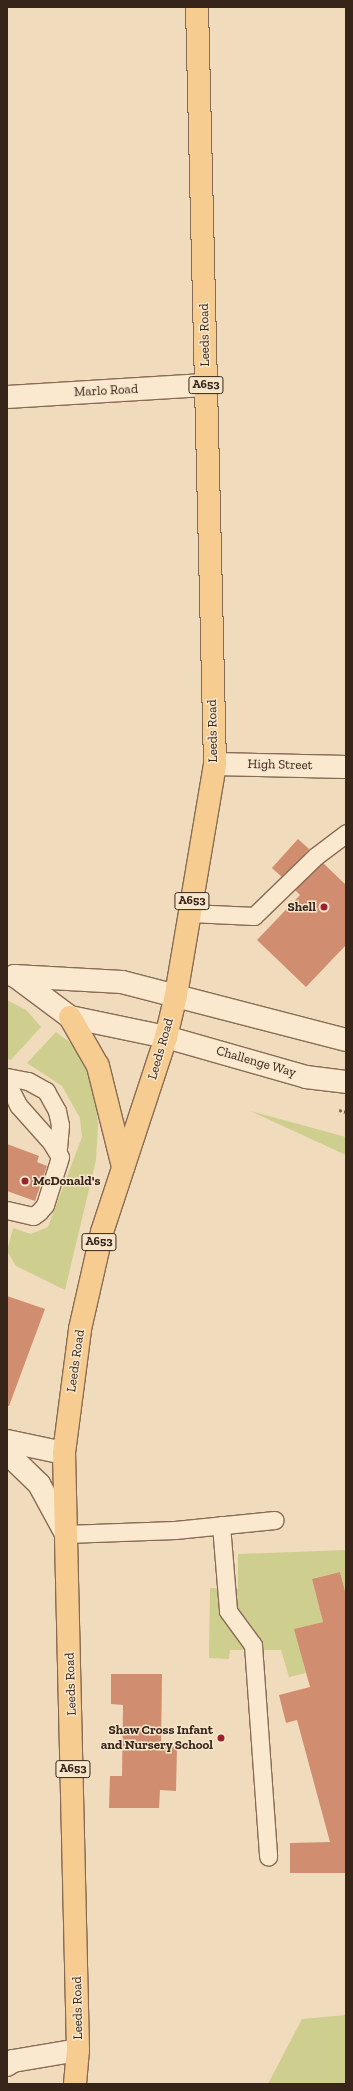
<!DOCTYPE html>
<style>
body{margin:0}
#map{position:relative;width:353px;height:2091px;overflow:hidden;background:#f0dbbc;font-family:"Zilla Slab",serif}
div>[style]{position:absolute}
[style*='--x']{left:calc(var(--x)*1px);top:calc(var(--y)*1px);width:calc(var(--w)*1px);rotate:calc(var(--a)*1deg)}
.green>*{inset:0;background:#cece8f}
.building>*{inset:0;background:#d18d6f;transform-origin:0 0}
.path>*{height:2.5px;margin-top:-1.25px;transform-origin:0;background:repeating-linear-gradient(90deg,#886b54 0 3px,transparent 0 5px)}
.roads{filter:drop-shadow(1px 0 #886b54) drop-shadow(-1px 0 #886b54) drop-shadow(0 1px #886b54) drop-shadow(0 -1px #886b54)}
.service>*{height:17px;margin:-8.5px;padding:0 8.5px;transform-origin:8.5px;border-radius:8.5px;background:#fbe9cf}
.minor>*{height:22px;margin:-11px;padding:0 11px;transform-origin:11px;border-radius:11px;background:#fbe9cf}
.tertiary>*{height:22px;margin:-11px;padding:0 11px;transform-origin:11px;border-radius:11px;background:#fbe9cf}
.secondary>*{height:22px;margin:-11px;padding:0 11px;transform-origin:11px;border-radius:11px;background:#fbe9cf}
.primary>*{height:22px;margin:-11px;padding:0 11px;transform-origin:11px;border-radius:11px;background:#f7cc90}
.dots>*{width:11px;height:11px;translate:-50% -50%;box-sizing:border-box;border:2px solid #f7e6cb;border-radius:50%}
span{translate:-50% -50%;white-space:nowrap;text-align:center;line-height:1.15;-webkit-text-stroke:3px #f7e6cb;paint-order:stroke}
.shield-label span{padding:1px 3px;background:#f7e6cb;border:1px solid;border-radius:3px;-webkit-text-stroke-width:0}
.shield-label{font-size:12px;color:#37251a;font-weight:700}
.street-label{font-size:13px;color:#37251a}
.poi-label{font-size:13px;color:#37251a;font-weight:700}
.right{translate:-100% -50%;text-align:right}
.left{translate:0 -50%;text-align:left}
.frame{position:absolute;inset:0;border:8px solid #37251a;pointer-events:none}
</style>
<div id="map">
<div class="green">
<i style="clip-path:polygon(7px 1000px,26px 1010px,41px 1027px,11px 1060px,7px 1059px)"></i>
<i style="clip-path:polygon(56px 1032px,71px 1043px,87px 1072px,96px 1103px,98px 1124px,96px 1160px,65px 1290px,16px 1266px,7px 1251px,13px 1228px,31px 1234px,48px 1227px,82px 1137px,80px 1118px,62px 1086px,27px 1063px)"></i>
<i style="clip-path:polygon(250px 1111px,346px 1137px,346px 1155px)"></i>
<i style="clip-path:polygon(346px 1550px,346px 1595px,340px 1572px,312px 1579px,323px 1622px,295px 1629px,306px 1673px,289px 1677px,281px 1650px,230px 1650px,229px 1659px,209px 1658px,210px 1588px,238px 1589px,238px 1554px)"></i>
<i style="clip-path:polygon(346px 2015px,346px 2084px,268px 2084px,302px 2019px)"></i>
</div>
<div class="building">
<i style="left:298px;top:839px;width:15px;height:39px;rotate:42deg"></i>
<i style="clip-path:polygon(323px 863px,346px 885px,346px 945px,306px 987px,257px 940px,300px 895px,295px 890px)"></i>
<i style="clip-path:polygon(7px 1144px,39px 1156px,37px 1162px,47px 1166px,35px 1201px,7px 1191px)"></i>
<i style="clip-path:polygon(7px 1296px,45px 1309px,9px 1406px,7px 1406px)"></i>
<i style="clip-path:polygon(340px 1572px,346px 1595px,346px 1873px,290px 1873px,290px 1843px,330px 1842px,297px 1720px,286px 1723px,279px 1695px,310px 1687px,294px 1629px,323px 1622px,312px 1579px)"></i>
<i style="clip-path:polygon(111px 1674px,162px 1674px,161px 1747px,177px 1747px,176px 1791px,160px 1790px,159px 1808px,109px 1808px,110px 1776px,122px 1776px,123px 1705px,111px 1704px)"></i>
</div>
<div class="path">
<i style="--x:339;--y:1110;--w:7;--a:16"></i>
</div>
<div class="roads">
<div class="service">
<i style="--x:190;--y:913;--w:64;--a:2.7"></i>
<i style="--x:254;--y:916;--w:86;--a:-44.1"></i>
<i style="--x:316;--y:856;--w:38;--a:-37"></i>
<i style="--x:7;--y:1077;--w:21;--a:11"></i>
<i style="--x:28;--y:1081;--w:21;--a:29"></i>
<i style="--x:46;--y:1091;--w:23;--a:61"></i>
<i style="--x:57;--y:1111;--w:14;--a:78"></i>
<i style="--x:60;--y:1125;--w:25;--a:95"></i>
<i style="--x:7;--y:1083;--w:25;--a:63"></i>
<i style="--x:18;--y:1105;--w:50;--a:48.3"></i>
<i style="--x:51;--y:1142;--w:17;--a:59"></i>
<i style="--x:60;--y:1157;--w:50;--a:107.4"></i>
<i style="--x:45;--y:1205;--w:9;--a:131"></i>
<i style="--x:39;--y:1212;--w:7;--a:146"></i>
<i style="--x:33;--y:1216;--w:27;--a:-167"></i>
<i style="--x:221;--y:1525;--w:86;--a:85.3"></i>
<i style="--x:228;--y:1611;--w:42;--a:53.7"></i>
<i style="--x:253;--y:1645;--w:212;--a:85.9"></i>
<i style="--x:66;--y:1534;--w:109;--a:-2.1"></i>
<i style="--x:175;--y:1530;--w:100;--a:-5.7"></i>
</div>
<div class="minor">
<i style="--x:7;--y:397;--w:199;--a:-3.5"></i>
<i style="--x:7;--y:2065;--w:7;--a:-34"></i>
<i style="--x:13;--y:2061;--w:66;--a:-9.6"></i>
</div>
<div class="tertiary">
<i style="--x:215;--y:764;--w:131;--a:1.3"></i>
</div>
<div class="secondary">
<i style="--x:14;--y:976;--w:108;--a:3.2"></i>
<i style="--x:122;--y:982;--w:231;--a:14.5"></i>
<i style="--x:15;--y:976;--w:69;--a:36.7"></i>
<i style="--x:70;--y:1017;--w:98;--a:11.8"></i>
<i style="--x:166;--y:1037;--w:146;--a:15.9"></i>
<i style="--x:306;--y:1077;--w:40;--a:7.1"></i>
<i style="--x:7;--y:1441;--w:58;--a:11.9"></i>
<i style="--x:7;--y:1453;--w:45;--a:44.1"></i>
<i style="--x:39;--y:1484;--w:57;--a:61.6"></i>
</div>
<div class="primary">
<i style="--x:70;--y:1017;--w:56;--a:60.3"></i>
<i style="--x:98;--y:1066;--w:104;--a:76.1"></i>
<i style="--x:75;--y:2084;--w:34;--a:-85"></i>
<i style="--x:78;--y:2050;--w:597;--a:-91.34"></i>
<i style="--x:64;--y:1453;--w:125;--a:-82.6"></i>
<i style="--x:80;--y:1329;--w:99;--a:-77.2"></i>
<i style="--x:102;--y:1232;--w:205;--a:-71.8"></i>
<i style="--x:166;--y:1037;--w:43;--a:-76.6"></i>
<i style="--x:176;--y:995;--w:234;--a:-80.4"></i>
<i style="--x:215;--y:764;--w:757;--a:-91.36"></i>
</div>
</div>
<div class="dots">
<i style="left:324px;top:907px;background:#9b212f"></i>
<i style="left:25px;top:1181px;background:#9b212f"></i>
<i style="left:221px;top:1738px;background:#9b212f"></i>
</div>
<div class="shield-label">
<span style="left:206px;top:385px">A653</span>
<span style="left:192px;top:901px">A653</span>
<span style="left:99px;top:1242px">A653</span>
<span style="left:73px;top:1769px">A653</span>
</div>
<div class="street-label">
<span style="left:205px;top:335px;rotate:-91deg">Leeds Road</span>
<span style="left:106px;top:391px;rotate:-3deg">Marlo Road</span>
<span style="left:213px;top:731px;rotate:-91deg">Leeds Road</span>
<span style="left:280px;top:765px;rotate:1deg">High Street</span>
<span style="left:161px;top:1049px;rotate:-74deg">Leeds Road</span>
<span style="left:256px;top:1062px;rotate:16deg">Challenge Way</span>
<span style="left:76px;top:1361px;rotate:-82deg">Leeds Road</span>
<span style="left:71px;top:1684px;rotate:-92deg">Leeds Road</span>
<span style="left:78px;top:2008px;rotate:-91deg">Leeds Road</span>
</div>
<div class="poi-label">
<span class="right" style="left:316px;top:907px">Shell</span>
<span class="left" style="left:33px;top:1181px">McDonald's</span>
<span class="right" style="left:213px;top:1738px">Shaw Cross Infant<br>and Nursery School</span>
</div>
<div class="frame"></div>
</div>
